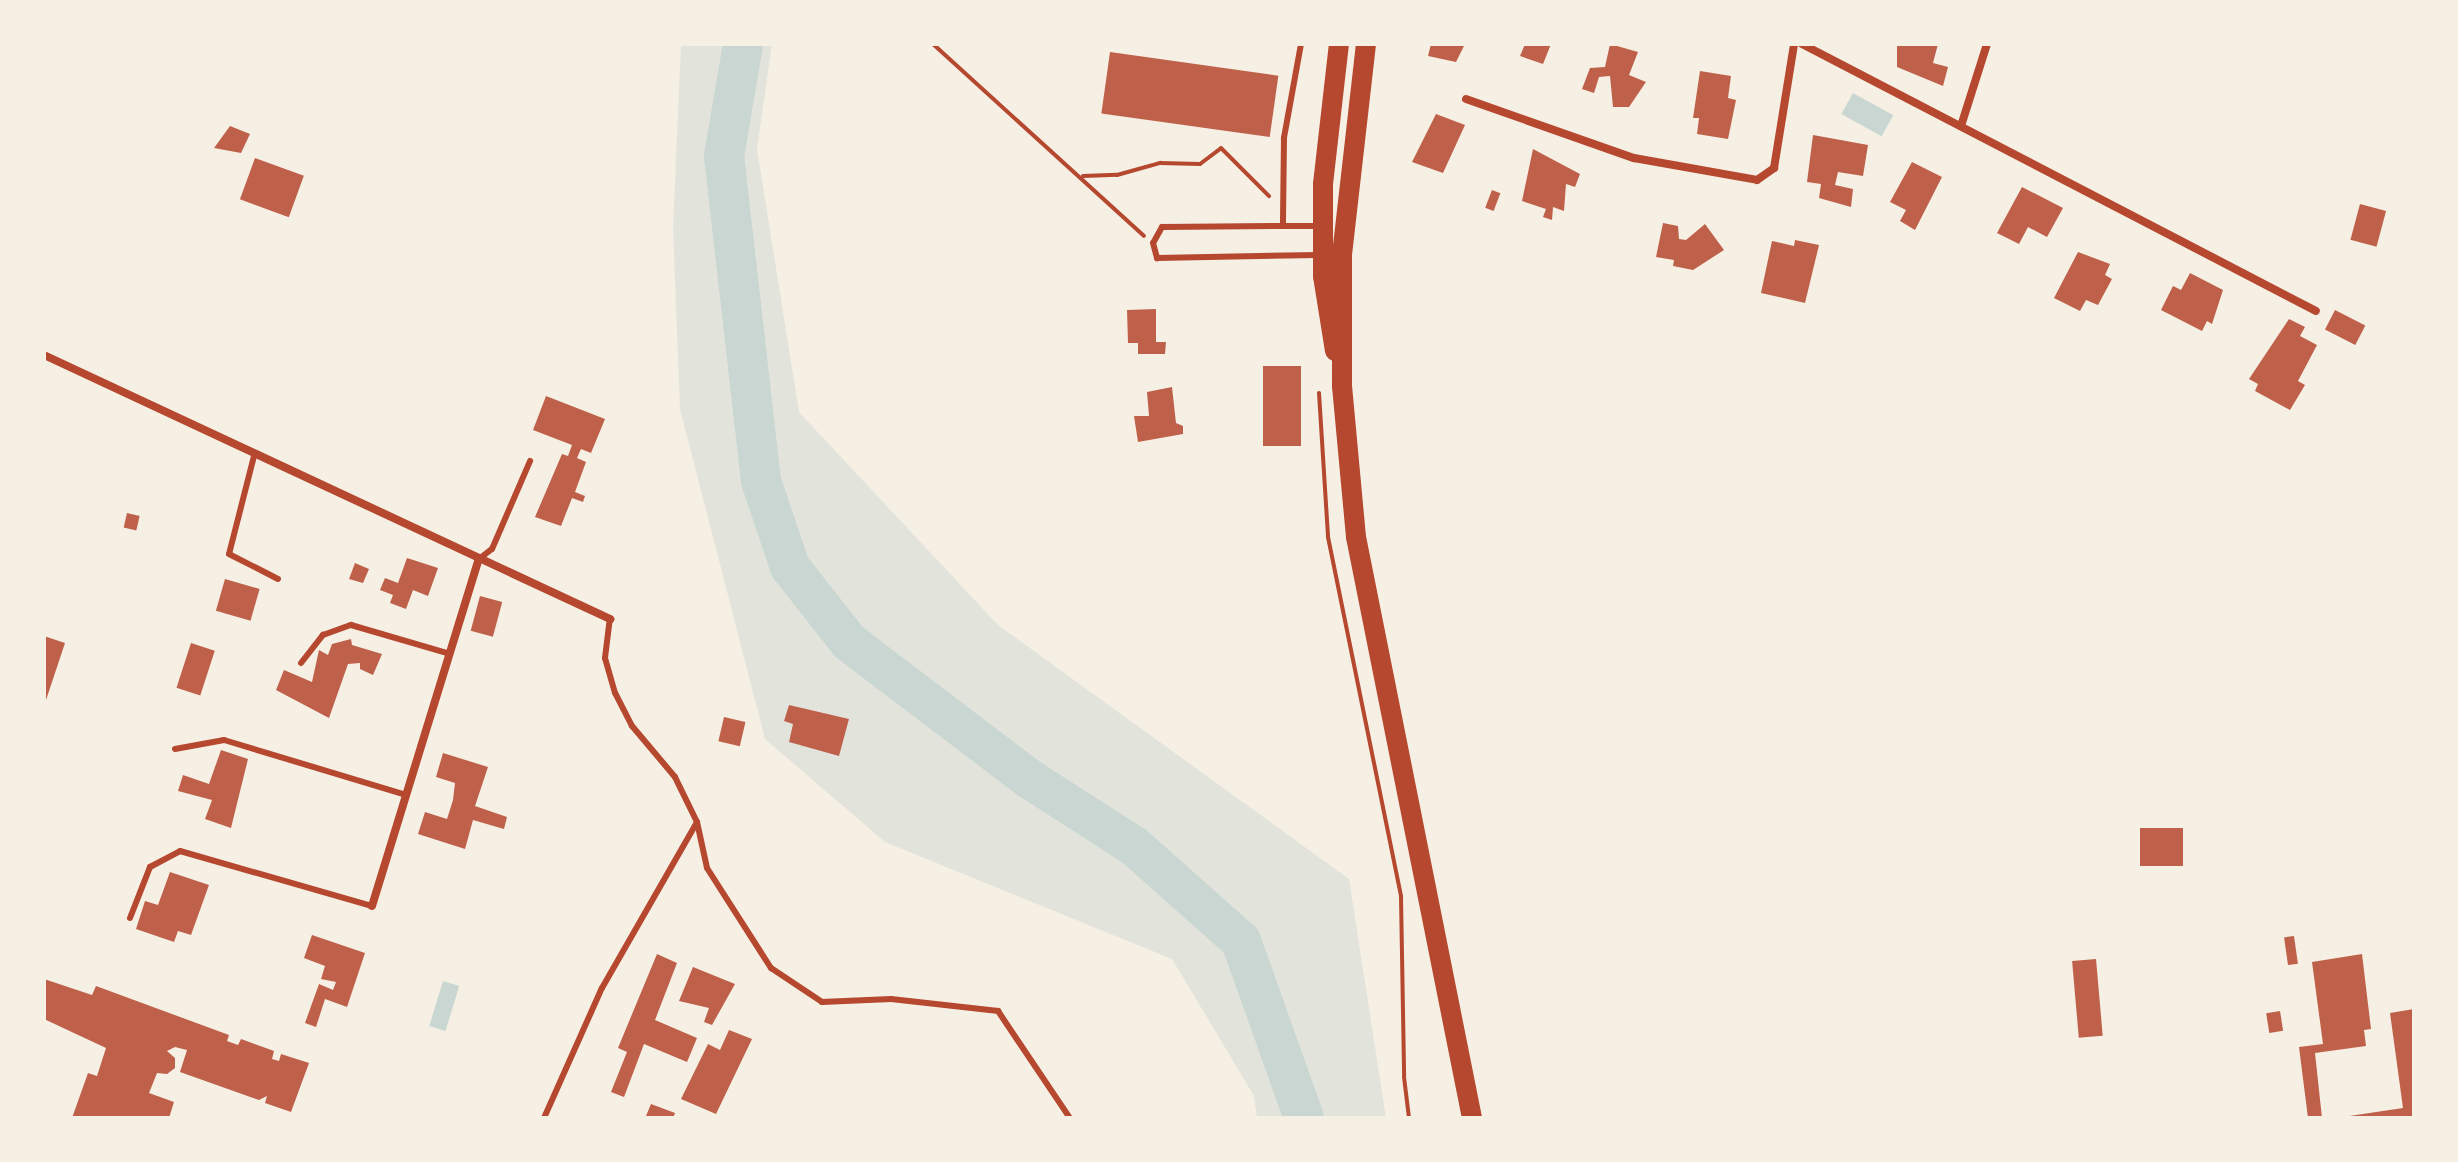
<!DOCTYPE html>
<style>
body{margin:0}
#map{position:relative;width:2458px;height:1162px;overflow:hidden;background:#f6efe4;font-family:"Fira Sans",sans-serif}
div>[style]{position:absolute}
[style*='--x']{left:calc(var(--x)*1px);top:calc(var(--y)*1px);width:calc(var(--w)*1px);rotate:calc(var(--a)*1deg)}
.green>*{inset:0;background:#e2e4dc}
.water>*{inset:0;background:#c9d6d2;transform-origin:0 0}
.river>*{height:40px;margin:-20px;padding:0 20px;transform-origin:20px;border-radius:20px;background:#c9d6d2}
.building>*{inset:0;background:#bf614a;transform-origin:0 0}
.path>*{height:4px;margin:-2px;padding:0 2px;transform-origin:2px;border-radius:2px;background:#b5482f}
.service>*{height:6px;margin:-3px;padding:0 3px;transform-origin:3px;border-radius:3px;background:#b5482f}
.minor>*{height:8px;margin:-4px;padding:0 4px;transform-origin:4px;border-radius:4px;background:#b5482f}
.primary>*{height:20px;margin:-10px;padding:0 10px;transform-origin:10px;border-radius:10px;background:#b5482f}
span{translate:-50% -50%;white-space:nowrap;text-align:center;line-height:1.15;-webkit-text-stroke:7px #f6efe4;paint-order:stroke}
.frame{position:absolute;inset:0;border:46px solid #f6efe4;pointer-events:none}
</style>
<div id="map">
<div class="green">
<i style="clip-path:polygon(681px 44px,772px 44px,757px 149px,799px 412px,998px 625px,1349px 879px,1386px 1118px,1257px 1118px,1254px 1096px,1172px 959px,885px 842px,765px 739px,680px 409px,673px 228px)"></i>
</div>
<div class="water">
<i style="left:1853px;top:93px;width:46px;height:24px;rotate:29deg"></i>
<i style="left:443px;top:981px;width:17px;height:47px;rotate:17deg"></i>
</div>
<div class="river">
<i style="--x:743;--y:44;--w:114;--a:99.6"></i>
<i style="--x:724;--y:156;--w:327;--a:83.5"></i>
<i style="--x:761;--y:481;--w:91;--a:71.4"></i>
<i style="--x:790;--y:567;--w:95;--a:51.8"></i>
<i style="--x:849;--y:642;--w:225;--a:37.2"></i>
<i style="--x:1028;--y:778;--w:126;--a:32.7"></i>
<i style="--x:1134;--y:846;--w:143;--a:41.6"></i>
<i style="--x:1241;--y:941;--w:188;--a:70.4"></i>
</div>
<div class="building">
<i style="clip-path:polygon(1431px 44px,1465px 44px,1456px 62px,1428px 56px)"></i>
<i style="clip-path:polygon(1525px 44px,1551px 44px,1543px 64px,1520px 56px)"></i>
<i style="clip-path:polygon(1610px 44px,1638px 52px,1629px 75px,1646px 82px,1629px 107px,1613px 107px,1610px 76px,1599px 77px,1594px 93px,1582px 89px,1590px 68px,1605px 67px)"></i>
<i style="clip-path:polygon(1897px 44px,1938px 44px,1933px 63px,1948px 67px,1943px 86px,1897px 67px)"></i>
<i style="left:1110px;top:52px;width:170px;height:62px;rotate:8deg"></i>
<i style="clip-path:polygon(1700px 71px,1731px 76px,1728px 98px,1736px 100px,1728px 139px,1697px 134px,1699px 118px,1693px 118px)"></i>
<i style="clip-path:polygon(1436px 114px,1465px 125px,1443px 173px,1412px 162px)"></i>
<i style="clip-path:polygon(230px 126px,250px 134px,241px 153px,214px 148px)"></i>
<i style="clip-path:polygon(1813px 135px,1868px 145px,1863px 176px,1838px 172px,1835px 185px,1853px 189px,1851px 207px,1819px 198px,1821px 184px,1807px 182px)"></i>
<i style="clip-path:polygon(1533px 149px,1580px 174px,1575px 187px,1566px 184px,1564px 211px,1553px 207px,1552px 220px,1543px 217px,1546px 209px,1522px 201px)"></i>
<i style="left:255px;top:158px;width:52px;height:44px;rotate:20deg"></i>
<i style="clip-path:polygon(1912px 162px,1942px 177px,1915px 230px,1900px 221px,1906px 210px,1890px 202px)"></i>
<i style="clip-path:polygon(2022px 187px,2063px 208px,2047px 237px,2028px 227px,2019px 244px,1997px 233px)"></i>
<i style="left:1492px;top:190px;width:9px;height:19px;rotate:21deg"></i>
<i style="left:2360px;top:204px;width:27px;height:37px;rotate:15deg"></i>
<i style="clip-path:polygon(1663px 223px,1678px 226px,1679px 239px,1686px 240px,1705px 224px,1724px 250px,1693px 270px,1673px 266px,1674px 260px,1656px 257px)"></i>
<i style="clip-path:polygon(1795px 240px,1819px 245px,1805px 303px,1761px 293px,1772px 241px,1794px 246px)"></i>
<i style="clip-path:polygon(2078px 252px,2110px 264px,2105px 275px,2112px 279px,2098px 305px,2086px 300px,2080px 311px,2054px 298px)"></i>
<i style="clip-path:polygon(2190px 273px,2223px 290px,2212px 324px,2207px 321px,2202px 331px,2161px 310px,2173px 286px,2181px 290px)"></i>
<i style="clip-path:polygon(1156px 309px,1156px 342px,1166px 342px,1165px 354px,1138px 354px,1138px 343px,1128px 343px,1127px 310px)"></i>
<i style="left:2335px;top:310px;width:34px;height:22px;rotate:27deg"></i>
<i style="clip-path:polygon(2289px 319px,2305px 327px,2300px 336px,2317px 345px,2298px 381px,2305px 385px,2290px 410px,2255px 391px,2258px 384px,2249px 379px)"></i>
<i style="left:1263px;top:366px;width:38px;height:80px"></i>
<i style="clip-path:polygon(1172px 387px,1176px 423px,1183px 426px,1183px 434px,1138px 442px,1134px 416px,1149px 416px,1147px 392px)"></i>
<i style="clip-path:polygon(546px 396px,605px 419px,591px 453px,581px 449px,577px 458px,586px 462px,575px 492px,585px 496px,583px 502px,572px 498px,561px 526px,535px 517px,562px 454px,568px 456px,572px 445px,533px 430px)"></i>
<i style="left:127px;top:513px;width:13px;height:15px;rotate:13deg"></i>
<i style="clip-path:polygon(407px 558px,438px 568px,428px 596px,413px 590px,406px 609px,390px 603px,393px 595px,380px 590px,385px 578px,398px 583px)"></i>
<i style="clip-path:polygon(355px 563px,369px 569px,363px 583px,349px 579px)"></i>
<i style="left:225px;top:579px;width:36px;height:33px;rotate:16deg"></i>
<i style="left:480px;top:596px;width:23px;height:36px;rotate:15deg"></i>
<i style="clip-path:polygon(44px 636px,65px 643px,45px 703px,44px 703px)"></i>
<i style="clip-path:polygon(351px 639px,352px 645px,382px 654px,373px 675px,360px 669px,360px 663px,348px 664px,329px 718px,276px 690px,284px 670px,312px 682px,319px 650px,328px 655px,332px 644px)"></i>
<i style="left:191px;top:643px;width:25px;height:47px;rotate:18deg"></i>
<i style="clip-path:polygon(789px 705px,849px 719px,839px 756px,789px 742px,793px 724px,784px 721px)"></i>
<i style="left:724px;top:717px;width:22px;height:25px;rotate:13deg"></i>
<i style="clip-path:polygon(221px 750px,248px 759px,231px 828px,205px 819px,212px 800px,178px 791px,183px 775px,209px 784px)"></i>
<i style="clip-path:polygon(443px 753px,488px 767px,475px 806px,507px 817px,504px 829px,473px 820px,465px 849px,418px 834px,425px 812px,447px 819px,453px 800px,455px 783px,436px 777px)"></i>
<i style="left:2140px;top:828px;width:43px;height:38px"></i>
<i style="clip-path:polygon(170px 872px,209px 885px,191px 935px,178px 931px,174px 942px,136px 929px,145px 901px,158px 905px)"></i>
<i style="clip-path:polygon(312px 935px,365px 953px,347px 1007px,325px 999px,316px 1027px,305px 1023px,319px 984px,333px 990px,336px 982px,321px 979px,325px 966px,304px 958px)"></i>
<i style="left:2294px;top:936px;width:28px;height:10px;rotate:82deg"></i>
<i style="clip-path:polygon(657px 954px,677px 963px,655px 1020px,697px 1038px,687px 1062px,644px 1044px,624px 1097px,611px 1092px,627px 1052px,618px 1048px)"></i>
<i style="clip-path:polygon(2362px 954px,2371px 1029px,2364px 1030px,2366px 1046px,2315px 1053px,2322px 1118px,2308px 1118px,2299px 1047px,2323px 1044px,2312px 962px)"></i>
<i style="left:2096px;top:959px;width:77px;height:24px;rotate:85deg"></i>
<i style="clip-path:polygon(693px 967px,735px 984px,712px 1025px,704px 1022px,709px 1008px,679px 1001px)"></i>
<i style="clip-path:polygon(44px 979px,92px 995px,96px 986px,229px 1035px,227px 1041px,238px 1045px,241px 1039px,274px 1051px,272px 1059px,279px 1061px,281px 1054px,309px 1063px,291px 1112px,265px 1103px,267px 1096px,259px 1100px,180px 1072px,187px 1050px,175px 1047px,167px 1051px,175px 1058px,175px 1068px,167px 1074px,157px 1073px,149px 1093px,174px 1102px,169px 1118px,72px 1118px,88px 1073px,97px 1076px,106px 1048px,44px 1019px)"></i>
<i style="clip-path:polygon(2414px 1009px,2414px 1118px,2336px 1118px,2403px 1108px,2390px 1013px)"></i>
<i style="left:2280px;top:1011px;width:20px;height:14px;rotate:81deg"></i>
<i style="clip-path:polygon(729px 1030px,752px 1039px,716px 1114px,681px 1099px,708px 1044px,720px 1050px)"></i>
<i style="clip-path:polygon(651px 1104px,675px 1113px,673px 1118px,646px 1116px)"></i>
</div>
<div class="path">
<i style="--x:933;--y:44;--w:285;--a:42.3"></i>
<i style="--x:1083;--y:176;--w:34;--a:-2"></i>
<i style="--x:1117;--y:175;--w:45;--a:-15.6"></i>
<i style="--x:1160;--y:163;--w:40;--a:1.4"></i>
<i style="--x:1200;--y:164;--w:26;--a:-37"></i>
<i style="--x:1221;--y:148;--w:68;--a:45"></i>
<i style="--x:1319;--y:393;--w:144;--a:86.4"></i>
<i style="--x:1328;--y:537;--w:367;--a:78.5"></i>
<i style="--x:1401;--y:897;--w:180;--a:89"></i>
<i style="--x:1404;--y:1077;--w:41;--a:83"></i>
</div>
<div class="service">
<i style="--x:1301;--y:44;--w:96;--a:100.3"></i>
<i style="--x:1284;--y:138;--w:88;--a:90.7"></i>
<i style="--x:1283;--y:226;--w:121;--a:179.5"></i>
<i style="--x:1162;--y:227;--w:18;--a:119"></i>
<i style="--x:1153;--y:243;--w:16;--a:75"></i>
<i style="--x:1157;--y:258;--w:161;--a:-1.1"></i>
<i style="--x:1283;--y:226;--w:38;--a:0"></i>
<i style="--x:254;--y:456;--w:101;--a:104.3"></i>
<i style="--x:229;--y:554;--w:55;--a:27"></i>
<i style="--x:479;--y:559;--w:16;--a:-38"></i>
<i style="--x:492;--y:549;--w:96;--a:-66.6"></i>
<i style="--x:301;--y:663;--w:36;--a:-52"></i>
<i style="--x:323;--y:635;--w:30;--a:-20"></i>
<i style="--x:351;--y:625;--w:103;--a:16.3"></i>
<i style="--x:175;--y:749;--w:50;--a:-10.4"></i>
<i style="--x:224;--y:740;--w:190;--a:16.8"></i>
<i style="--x:697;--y:822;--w:47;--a:77.7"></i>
<i style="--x:707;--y:868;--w:119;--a:57.4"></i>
<i style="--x:771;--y:968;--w:61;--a:33.7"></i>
<i style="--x:822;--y:1002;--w:69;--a:-2.5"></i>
<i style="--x:891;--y:999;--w:108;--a:6.4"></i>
<i style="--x:998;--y:1011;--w:129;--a:56.1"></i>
<i style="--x:130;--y:918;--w:55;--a:-68.6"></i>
<i style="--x:150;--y:867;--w:34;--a:-28"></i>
<i style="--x:180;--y:851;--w:200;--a:16"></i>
<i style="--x:544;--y:1118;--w:142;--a:-66"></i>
<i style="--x:602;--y:988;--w:191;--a:-60.2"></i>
<i style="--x:697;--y:822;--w:50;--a:-116.1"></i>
<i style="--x:675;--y:777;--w:67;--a:-130.1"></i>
<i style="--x:632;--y:726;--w:37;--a:-117"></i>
<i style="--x:615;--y:693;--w:36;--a:-106"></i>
<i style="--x:605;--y:658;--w:39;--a:-83"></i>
</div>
<div class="minor">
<i style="--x:1802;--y:44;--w:579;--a:27.45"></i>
<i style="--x:1466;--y:99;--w:178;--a:19.4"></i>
<i style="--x:1634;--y:158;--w:125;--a:10.1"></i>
<i style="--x:1757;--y:180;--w:21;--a:-35"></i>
<i style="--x:1774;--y:168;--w:126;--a:-80.8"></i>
<i style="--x:1961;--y:126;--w:86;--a:-72.4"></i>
<i style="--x:44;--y:355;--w:625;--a:25.01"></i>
<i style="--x:372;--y:906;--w:363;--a:-72.9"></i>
</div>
<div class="primary">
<i style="--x:1366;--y:44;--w:213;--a:96.5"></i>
<i style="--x:1342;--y:256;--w:130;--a:90"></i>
<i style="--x:1342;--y:386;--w:152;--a:84.7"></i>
<i style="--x:1356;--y:537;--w:592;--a:78.71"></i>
<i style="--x:1335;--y:351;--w:76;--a:-99.1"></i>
<i style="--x:1323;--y:276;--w:92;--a:-90"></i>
<i style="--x:1323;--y:184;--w:141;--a:-83.5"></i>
</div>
<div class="frame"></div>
</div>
